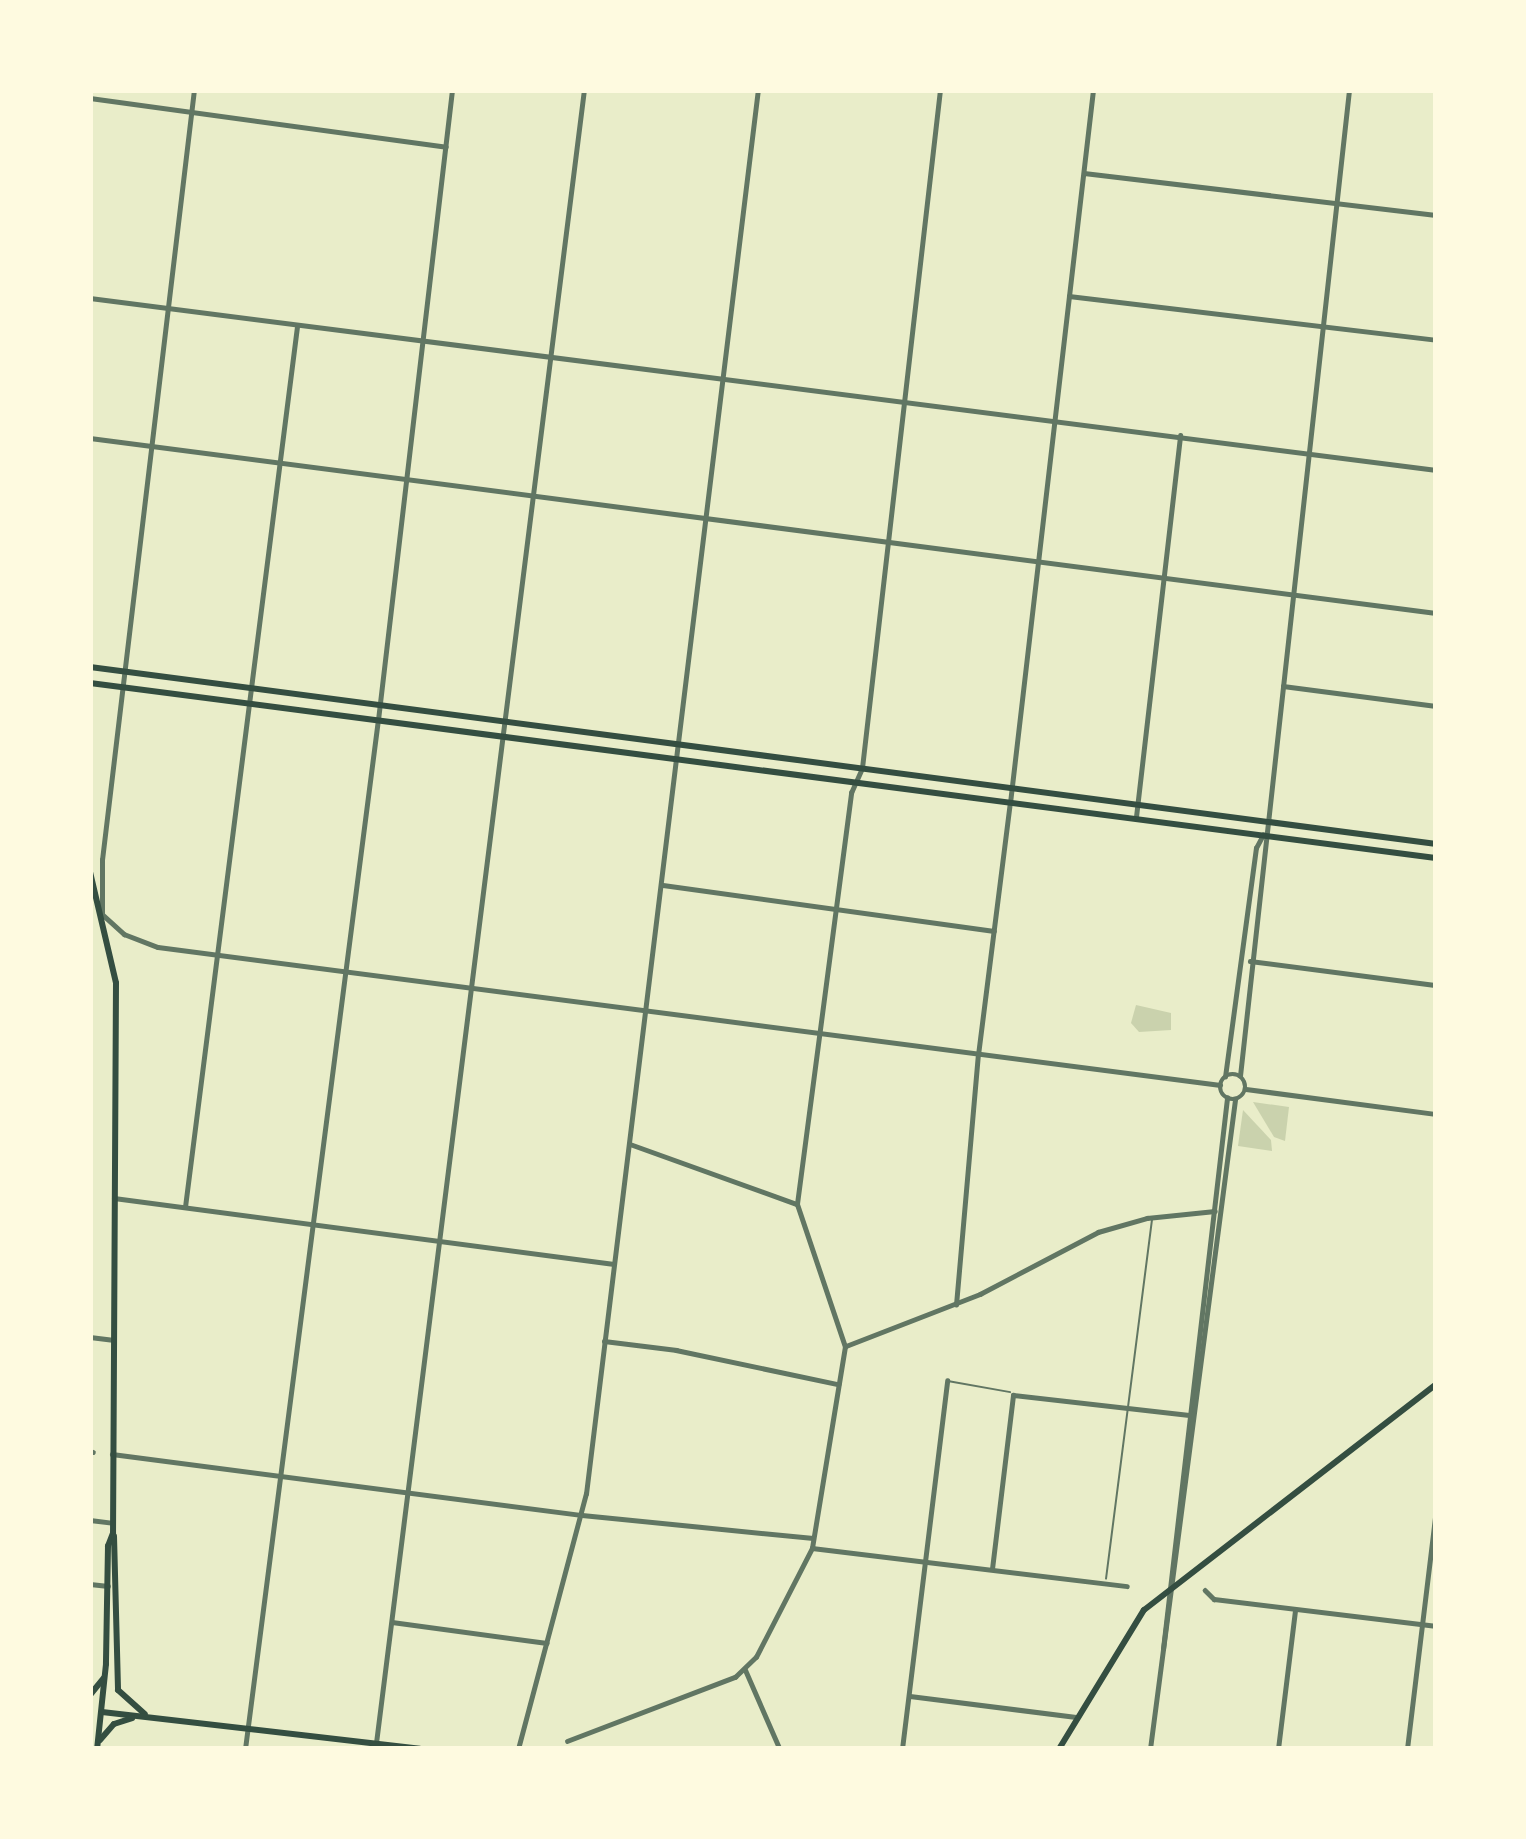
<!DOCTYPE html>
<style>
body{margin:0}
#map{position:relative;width:1526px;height:1839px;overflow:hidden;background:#e9edc9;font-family:Ubuntu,sans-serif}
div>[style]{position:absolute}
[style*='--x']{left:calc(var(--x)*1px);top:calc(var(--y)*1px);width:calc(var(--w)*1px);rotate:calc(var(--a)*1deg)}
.green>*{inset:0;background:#cad2ad}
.service>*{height:1.5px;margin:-0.75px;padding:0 0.75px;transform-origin:0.75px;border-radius:0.75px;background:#617663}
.minor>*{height:4.5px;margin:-2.25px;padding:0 2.25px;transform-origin:2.25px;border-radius:2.25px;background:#617663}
.minor>.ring{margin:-2.25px;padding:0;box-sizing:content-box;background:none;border:4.5px solid #617663;border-radius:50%}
.tertiary>*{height:4.5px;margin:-2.25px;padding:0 2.25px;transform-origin:2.25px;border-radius:2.25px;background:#617663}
.secondary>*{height:6px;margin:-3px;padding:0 3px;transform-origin:3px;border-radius:3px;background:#344e41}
.primary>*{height:6px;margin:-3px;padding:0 3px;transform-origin:3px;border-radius:3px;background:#344e41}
span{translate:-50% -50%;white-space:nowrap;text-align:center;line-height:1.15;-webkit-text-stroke:10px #fefae0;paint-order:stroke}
.frame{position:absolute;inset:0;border:93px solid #fefae0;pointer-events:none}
</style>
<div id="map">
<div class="green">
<i style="clip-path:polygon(1136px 1005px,1171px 1013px,1171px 1030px,1139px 1032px,1131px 1023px)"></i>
<i style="clip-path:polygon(1253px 1102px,1289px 1107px,1285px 1141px,1274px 1137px)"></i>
<i style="clip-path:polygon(1243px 1110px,1271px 1140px,1272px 1151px,1238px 1146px)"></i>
</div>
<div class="service">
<i style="--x:948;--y:1381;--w:63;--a:10.1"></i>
<i style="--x:1106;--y:1579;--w:364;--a:-82.7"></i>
</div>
<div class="minor">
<i style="--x:90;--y:98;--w:359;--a:7.8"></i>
<i style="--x:1084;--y:173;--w:354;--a:6.8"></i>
<i style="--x:1069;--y:296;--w:370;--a:6.8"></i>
<i style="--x:90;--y:298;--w:1357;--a:7.28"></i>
<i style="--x:90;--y:438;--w:1357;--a:7.41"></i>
<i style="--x:1283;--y:686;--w:154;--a:7.4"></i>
<i style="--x:1136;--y:817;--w:384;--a:-83.4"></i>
<i style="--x:663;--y:885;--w:334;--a:7.9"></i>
<i style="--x:102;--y:914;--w:30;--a:42"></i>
<i style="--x:124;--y:934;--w:36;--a:21"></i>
<i style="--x:158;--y:947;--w:1071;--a:7.4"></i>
<i style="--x:102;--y:914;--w:54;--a:-90"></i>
<i style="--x:102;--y:860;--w:775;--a:-83.19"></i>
<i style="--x:1250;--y:961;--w:188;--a:7.4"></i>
<i class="ring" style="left:1220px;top:1074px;width:21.5px;height:21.5px"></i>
<i style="--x:1240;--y:1076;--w:992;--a:-83.69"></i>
<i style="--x:1225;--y:1077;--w:231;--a:-82.3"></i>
<i style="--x:1256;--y:848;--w:15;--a:-62"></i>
<i style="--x:1246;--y:1089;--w:192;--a:7.5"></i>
<i style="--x:630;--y:1144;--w:177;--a:19.8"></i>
<i style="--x:114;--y:1198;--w:504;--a:7.52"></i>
<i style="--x:185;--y:1207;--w:888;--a:-82.75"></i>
<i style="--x:956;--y:1305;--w:251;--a:-85"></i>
<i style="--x:978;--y:1055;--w:254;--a:-82.8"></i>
<i style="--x:90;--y:1337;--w:24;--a:7"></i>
<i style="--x:604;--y:1341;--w:73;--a:7.1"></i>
<i style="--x:676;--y:1350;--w:166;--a:11.9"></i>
<i style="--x:846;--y:1346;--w:144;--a:-21.2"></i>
<i style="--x:980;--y:1294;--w:133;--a:-27.7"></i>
<i style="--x:1098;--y:1232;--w:51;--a:-15.9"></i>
<i style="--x:1147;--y:1218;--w:68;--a:-5.9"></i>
<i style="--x:90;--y:1451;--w:3;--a:18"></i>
<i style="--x:112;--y:1454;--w:474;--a:7.4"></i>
<i style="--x:582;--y:1515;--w:232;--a:5.7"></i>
<i style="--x:90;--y:1520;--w:23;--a:7"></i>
<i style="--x:812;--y:1548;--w:317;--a:6.9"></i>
<i style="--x:992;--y:1569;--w:175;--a:-83.1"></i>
<i style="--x:1013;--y:1395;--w:177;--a:6.5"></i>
<i style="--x:90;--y:1584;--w:18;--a:6"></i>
<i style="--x:1205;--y:1590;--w:13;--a:45"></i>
<i style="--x:1214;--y:1599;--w:224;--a:6.9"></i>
<i style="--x:392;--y:1622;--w:156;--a:7.7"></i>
<i style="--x:1163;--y:1649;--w:555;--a:-83.37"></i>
<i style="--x:745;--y:1669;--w:87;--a:66.4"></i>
<i style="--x:910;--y:1696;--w:167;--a:7.2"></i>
<i style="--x:567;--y:1741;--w:180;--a:-20.9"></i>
<i style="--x:735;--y:1677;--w:29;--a:-44"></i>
<i style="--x:756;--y:1657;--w:123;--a:-62.8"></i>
<i style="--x:812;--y:1548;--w:204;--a:-80.7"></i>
<i style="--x:845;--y:1347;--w:151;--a:-108.6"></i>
<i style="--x:797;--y:1204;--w:415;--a:-82.5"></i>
<i style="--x:851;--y:793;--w:27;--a:-66"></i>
<i style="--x:862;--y:768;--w:682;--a:-83.44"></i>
<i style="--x:376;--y:1743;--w:1666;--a:-82.83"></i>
<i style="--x:245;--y:1749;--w:1038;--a:-82.64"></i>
<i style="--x:378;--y:720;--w:634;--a:-83.3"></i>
<i style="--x:902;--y:1749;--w:371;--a:-83"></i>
<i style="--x:1150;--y:1749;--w:655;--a:-82.54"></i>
<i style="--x:1278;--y:1749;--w:140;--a:-83"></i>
<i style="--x:1407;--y:1749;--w:240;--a:-83.1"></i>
</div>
<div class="tertiary">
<i style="--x:1010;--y:803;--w:718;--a:-83.36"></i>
<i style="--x:518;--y:1749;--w:264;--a:-75.1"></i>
<i style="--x:586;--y:1494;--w:1414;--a:-83.02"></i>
</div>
<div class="secondary">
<i style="--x:90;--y:667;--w:1358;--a:7.49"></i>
<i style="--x:90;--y:683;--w:1357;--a:7.41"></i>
</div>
<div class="primary">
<i style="--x:90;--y:872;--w:114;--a:76.8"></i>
<i style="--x:116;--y:983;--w:550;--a:90.31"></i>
<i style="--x:113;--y:1533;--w:14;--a:111"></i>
<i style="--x:108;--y:1546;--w:118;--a:91"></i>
<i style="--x:106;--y:1664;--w:85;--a:96"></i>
<i style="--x:114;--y:1536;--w:154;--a:88.5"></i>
<i style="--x:118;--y:1690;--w:36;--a:42"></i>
<i style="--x:90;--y:1695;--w:22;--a:-51"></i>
<i style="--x:102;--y:1712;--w:320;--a:6.6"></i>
<i style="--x:100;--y:1740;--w:21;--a:-49"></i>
<i style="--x:114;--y:1724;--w:19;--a:-18"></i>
<i style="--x:1059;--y:1749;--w:163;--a:-58.6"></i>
<i style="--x:1144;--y:1610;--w:369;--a:-37.7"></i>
</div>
<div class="frame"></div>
</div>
